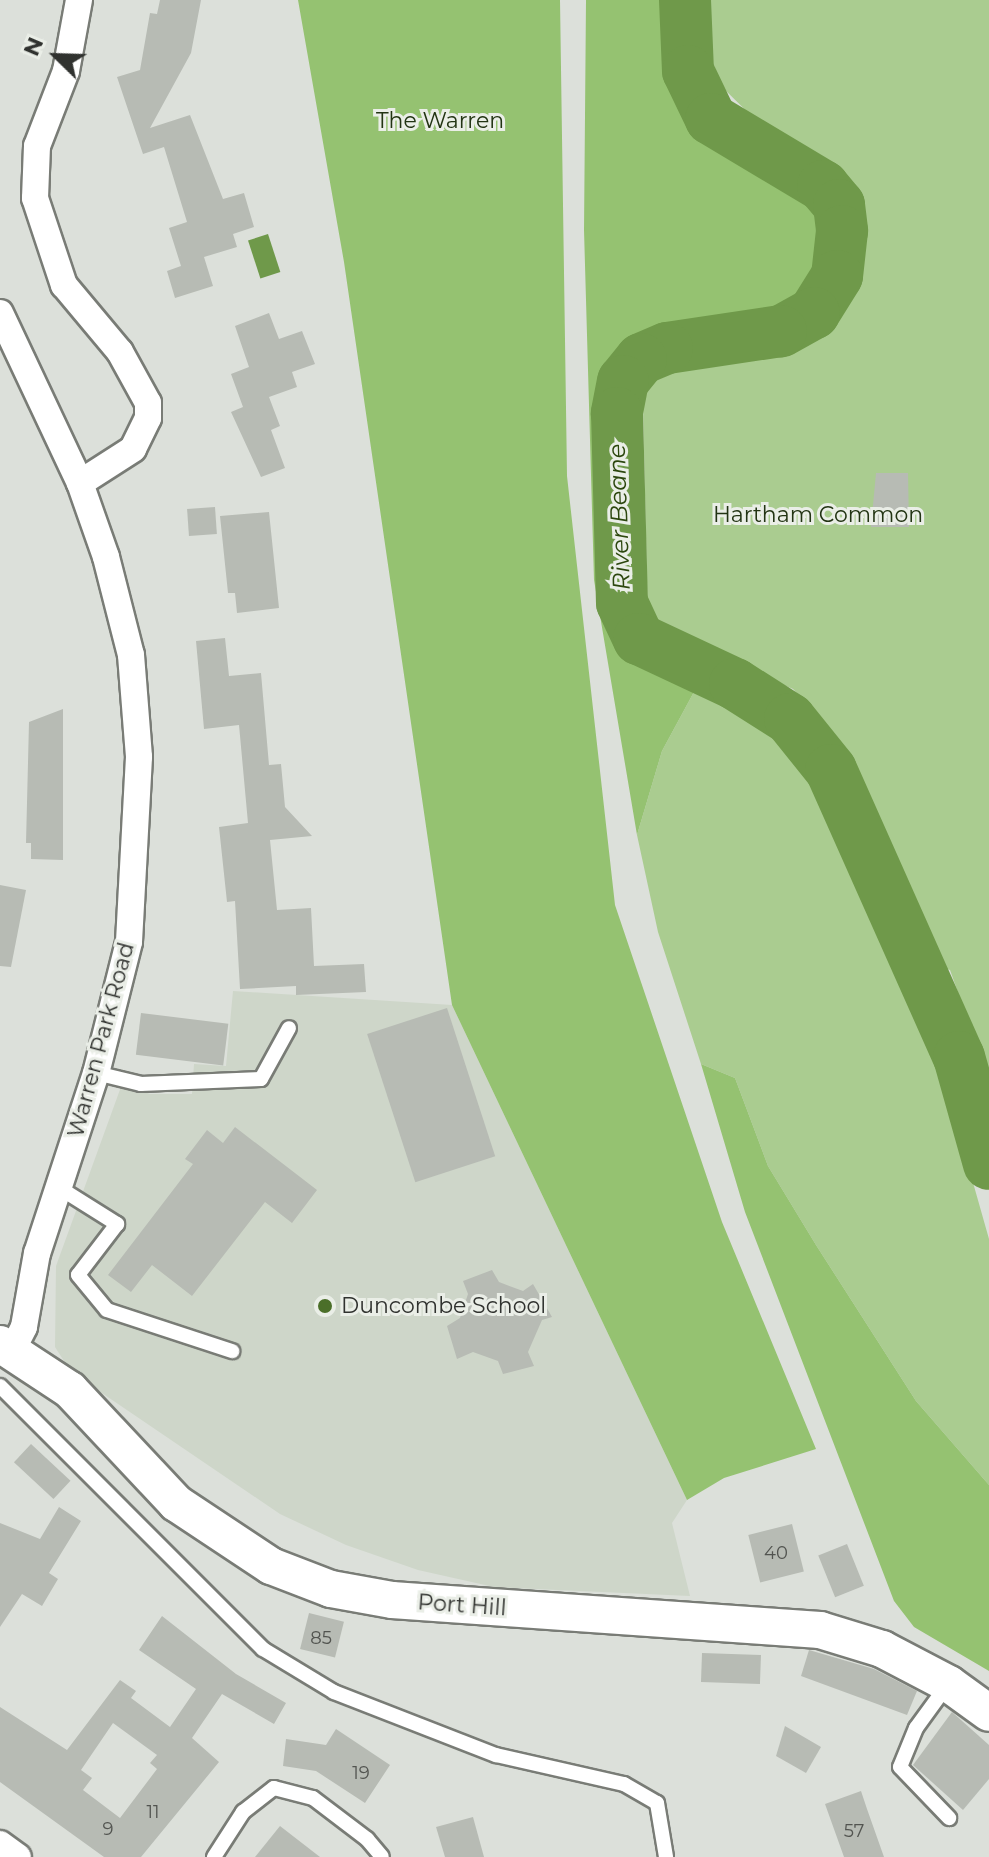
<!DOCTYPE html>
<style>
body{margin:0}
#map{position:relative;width:989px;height:1857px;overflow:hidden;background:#dce0da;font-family:Montserrat,sans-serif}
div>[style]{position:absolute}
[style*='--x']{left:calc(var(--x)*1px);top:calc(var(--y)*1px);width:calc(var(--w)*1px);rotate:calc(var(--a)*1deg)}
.built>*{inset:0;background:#ced6c9}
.green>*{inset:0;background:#aacc90}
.forest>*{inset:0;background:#95c271}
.water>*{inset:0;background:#6f994a;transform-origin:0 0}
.river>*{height:52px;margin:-26px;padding:0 26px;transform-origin:26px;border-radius:26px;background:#6f994a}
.building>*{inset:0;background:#b7bbb4;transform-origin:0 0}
.roads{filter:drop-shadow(2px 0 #797c76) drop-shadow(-2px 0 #797c76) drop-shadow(0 2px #797c76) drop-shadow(0 -2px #797c76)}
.service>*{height:14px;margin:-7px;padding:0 7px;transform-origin:7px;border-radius:7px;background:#fff}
.minor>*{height:26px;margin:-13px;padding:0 13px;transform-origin:13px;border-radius:13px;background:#fff}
.secondary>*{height:36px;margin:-18px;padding:0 18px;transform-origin:18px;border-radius:18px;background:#fff}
.dots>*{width:22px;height:22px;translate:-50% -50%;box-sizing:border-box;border:4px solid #eaeee7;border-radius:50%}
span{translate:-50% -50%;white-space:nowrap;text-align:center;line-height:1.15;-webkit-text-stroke:6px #eaeee7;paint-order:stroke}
.number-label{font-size:18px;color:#525450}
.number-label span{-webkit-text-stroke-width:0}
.park-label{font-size:22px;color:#223413}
.street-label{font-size:22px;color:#30322f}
.poi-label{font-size:22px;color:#30322f}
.left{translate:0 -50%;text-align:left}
.water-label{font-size:24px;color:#2c470e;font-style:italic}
.north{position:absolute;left:16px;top:16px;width:80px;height:80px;-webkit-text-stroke:6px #eaeee7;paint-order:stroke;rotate:293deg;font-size:22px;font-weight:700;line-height:32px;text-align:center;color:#30322f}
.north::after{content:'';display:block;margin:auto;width:28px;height:36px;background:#30322f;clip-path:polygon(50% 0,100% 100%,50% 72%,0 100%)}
</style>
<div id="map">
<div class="built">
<i style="clip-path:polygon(233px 991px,452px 1005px,687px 1500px,672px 1523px,690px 1596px,494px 1587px,418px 1570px,346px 1545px,280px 1514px,71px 1372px,55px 1347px,56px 1266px,122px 1084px,150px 1094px,192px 1094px,194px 1064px,226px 1066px)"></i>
</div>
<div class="green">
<i style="clip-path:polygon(708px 0,989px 0,989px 1079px,950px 970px,933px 964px,847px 756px,814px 711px,793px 689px,702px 650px,671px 645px,648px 625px,643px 407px,652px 373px,669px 357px,791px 347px,830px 319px,850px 285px,865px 238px,851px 180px,821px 155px,770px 134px,722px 87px,702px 33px)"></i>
<i style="clip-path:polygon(695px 690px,767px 724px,803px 764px,836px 820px,856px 880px,938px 1059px,989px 1239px,989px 1485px,916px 1401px,816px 1245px,768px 1166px,735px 1078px,701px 1064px,658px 932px,637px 835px,662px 751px)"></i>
</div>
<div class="forest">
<i style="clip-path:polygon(298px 0,560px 0,567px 476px,615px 905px,722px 1222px,816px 1449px,724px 1478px,687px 1500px,452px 1005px,344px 262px)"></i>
<i style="clip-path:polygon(586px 0,664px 0,662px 51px,685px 110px,730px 152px,801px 189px,821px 219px,825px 249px,819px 282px,773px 317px,649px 336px,610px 374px,604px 406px,618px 632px,649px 671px,695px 690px,662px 751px,637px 835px,594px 580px,584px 230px)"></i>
<i style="clip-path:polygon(701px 1064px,735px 1078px,768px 1166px,816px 1245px,916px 1401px,989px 1485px,989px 1671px,914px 1627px,894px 1601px,745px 1212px)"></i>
</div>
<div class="water">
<i style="left:268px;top:234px;width:40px;height:21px;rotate:72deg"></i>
</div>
<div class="river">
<i style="--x:685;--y:0;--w:71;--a:87.6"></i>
<i style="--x:688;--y:71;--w:53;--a:64.4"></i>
<i style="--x:711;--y:119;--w:131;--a:30.9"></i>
<i style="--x:823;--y:186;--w:25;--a:50"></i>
<i style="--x:839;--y:205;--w:26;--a:83"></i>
<i style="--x:842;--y:231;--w:45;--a:96.3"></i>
<i style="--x:837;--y:276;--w:44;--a:121.9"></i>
<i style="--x:814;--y:313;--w:38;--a:151"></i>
<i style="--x:781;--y:331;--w:115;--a:171.5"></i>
<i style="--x:667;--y:348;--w:28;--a:157"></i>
<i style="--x:641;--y:359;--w:28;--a:129"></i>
<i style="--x:623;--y:381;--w:33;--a:101"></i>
<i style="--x:617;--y:413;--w:190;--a:88.5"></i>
<i style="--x:622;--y:603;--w:40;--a:65"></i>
<i style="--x:639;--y:639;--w:106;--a:25.1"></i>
<i style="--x:735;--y:684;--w:65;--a:32.5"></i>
<i style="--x:790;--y:719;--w:65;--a:51.2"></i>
<i style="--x:831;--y:770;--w:314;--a:66"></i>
<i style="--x:959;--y:1057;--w:111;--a:74.3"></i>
</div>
<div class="building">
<i style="clip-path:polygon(160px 0,201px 0,191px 53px,150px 128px,190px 115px,223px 199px,244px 193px,254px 227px,233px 234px,237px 247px,204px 257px,213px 286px,175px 298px,167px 271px,181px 266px,169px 228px,187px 222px,164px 147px,143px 154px,117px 77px,140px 70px,150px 13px,157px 14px)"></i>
<i style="clip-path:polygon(269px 313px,279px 339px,302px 331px,315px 364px,292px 372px,297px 387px,269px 397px,280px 426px,271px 430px,285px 468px,261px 477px,231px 412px,243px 407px,231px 374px,249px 367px,235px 326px)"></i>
<i style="clip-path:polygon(876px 473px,908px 473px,909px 527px,871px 527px)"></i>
<i style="left:215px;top:507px;width:27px;height:28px;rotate:86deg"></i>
<i style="clip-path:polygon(269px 512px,279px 608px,237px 613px,235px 593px,228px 593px,220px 516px)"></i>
<i style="clip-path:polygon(225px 638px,229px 676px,261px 673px,269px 765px,281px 764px,285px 807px,312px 836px,270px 840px,277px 910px,311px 908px,314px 966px,364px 964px,366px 992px,296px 995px,296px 986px,240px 989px,235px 901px,227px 902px,219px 827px,248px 823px,239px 725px,204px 729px,196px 641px)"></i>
<i style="clip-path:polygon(63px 709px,63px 860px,31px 859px,31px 843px,26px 843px,29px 722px)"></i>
<i style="clip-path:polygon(0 885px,26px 890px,11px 967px,0 966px)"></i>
<i style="left:447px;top:1008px;width:156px;height:84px;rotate:72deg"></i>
<i style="left:141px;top:1013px;width:88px;height:42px;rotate:7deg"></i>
<i style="clip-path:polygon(235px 1127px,317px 1190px,292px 1223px,265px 1202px,192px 1296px,152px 1265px,131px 1292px,108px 1275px,193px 1164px,185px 1159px,207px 1130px,223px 1143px)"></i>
<i style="clip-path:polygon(492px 1270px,499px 1282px,523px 1291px,533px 1284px,552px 1317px,542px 1320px,528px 1352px,534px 1366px,503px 1374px,498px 1361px,473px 1352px,457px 1359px,447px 1326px,460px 1318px,468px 1294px,463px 1281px)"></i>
<i style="left:31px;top:1444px;width:54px;height:25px;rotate:43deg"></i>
<i style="clip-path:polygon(59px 1507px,81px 1521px,49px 1573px,58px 1579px,42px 1606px,22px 1594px,0 1627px,0 1523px,40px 1539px)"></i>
<i style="left:792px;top:1524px;width:49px;height:45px;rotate:76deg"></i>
<i style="left:847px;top:1544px;width:45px;height:31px;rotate:68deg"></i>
<i style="left:309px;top:1613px;width:36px;height:37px;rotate:14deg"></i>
<i style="clip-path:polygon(evenodd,162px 1616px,236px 1674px,286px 1703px,274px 1724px,222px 1694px,192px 1738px,219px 1762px,141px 1857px,104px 1857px,0 1782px,0 1707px,67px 1750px,120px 1680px,136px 1691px,131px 1698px,170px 1727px,196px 1689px,139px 1650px,162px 1616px,113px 1723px,157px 1755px,150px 1763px,157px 1769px,120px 1818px,83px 1790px,92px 1778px,81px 1770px,113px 1723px)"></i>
<i style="clip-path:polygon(809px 1650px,874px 1669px,917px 1691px,907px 1715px,801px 1676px)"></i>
<i style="left:702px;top:1653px;width:59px;height:29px;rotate:2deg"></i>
<i style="clip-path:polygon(952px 1712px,989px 1745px,989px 1779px,963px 1810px,913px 1765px)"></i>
<i style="clip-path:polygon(785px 1726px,821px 1747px,806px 1773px,776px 1756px)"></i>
<i style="clip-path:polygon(336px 1729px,390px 1765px,365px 1803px,316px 1771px,283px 1766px,286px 1739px,326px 1745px)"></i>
<i style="clip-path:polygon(861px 1791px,867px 1809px,884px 1857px,844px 1857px,825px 1804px)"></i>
<i style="clip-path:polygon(473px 1817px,484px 1857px,445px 1857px,436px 1827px)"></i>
<i style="clip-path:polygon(280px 1826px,320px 1857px,255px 1857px)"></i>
</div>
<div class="roads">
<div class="service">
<i style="--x:96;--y:1073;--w:46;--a:13.7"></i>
<i style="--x:141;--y:1084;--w:120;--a:-2.4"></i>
<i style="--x:261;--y:1079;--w:58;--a:-61.2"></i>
<i style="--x:58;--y:1187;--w:70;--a:32.1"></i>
<i style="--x:117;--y:1224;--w:64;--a:127.4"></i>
<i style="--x:78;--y:1275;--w:45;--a:50.4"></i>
<i style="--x:107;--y:1310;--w:132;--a:18.2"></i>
<i style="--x:0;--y:1386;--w:372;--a:45"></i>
<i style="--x:263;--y:1649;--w:83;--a:31.2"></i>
<i style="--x:334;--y:1692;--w:174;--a:21.3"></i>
<i style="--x:496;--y:1755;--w:131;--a:12.8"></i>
<i style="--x:624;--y:1784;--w:38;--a:30"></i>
<i style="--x:657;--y:1803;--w:55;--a:80.5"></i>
<i style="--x:948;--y:1684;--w:54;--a:126"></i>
<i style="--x:916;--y:1728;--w:42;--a:112.3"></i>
<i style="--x:900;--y:1767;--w:71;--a:46.1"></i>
<i style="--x:214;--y:1857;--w:54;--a:-57.2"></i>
<i style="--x:243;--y:1812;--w:39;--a:-38"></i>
<i style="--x:274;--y:1788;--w:40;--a:14.4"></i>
<i style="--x:313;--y:1798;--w:68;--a:37.2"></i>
<i style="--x:367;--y:1839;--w:23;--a:50"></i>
</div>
<div class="minor">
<i style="--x:79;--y:0;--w:72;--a:100.4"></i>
<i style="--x:66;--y:71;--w:80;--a:111.1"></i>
<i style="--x:37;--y:146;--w:52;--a:92.2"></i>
<i style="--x:35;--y:198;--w:92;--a:71.6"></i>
<i style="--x:64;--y:285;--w:87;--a:50.1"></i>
<i style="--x:120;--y:352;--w:58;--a:61.2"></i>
<i style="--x:148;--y:403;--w:15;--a:90"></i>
<i style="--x:148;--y:418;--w:34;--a:116"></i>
<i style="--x:133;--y:449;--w:63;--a:147.3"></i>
<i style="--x:0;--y:313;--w:188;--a:64.8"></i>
<i style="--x:80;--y:483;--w:78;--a:70.6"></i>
<i style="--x:106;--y:557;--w:101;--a:75.7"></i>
<i style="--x:131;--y:655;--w:102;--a:85.5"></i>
<i style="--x:139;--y:757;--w:185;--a:93.1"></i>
<i style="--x:129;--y:942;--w:135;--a:104.1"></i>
<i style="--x:96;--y:1073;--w:189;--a:108.1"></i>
<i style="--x:37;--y:1253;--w:75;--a:100"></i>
<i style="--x:24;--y:1327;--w:27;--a:117"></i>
<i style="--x:0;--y:1844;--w:22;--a:36"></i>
</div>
<div class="secondary">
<i style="--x:0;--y:1344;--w:84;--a:33.3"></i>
<i style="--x:70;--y:1390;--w:155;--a:46.8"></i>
<i style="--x:176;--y:1503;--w:114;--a:33.6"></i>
<i style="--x:271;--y:1566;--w:64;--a:21"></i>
<i style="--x:331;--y:1589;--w:62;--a:10.2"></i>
<i style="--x:392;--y:1600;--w:429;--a:4"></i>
<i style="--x:820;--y:1630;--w:65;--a:17"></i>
<i style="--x:882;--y:1649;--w:76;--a:27.6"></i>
<i style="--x:949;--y:1684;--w:49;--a:35.9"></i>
</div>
</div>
<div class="dots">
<i style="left:325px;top:1306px;background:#4b6f29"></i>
</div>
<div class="number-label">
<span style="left:776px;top:1553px">40</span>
<span style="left:321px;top:1638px">85</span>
<span style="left:361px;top:1773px">19</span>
<span style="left:153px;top:1812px">11</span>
<span style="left:108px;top:1829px">9</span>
<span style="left:854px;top:1831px">57</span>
</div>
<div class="park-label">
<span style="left:440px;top:121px">The Warren</span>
<span style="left:818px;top:515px">Hartham Common</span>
</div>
<div class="street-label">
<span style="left:101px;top:1040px;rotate:-75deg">Warren Park Road</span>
<span style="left:462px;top:1605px;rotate:4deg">Port Hill</span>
</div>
<div class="poi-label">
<span class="left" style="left:341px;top:1306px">Duncombe School</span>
</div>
<div class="water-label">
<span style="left:619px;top:517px;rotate:-92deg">River Beane</span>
</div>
<div class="north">N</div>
</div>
